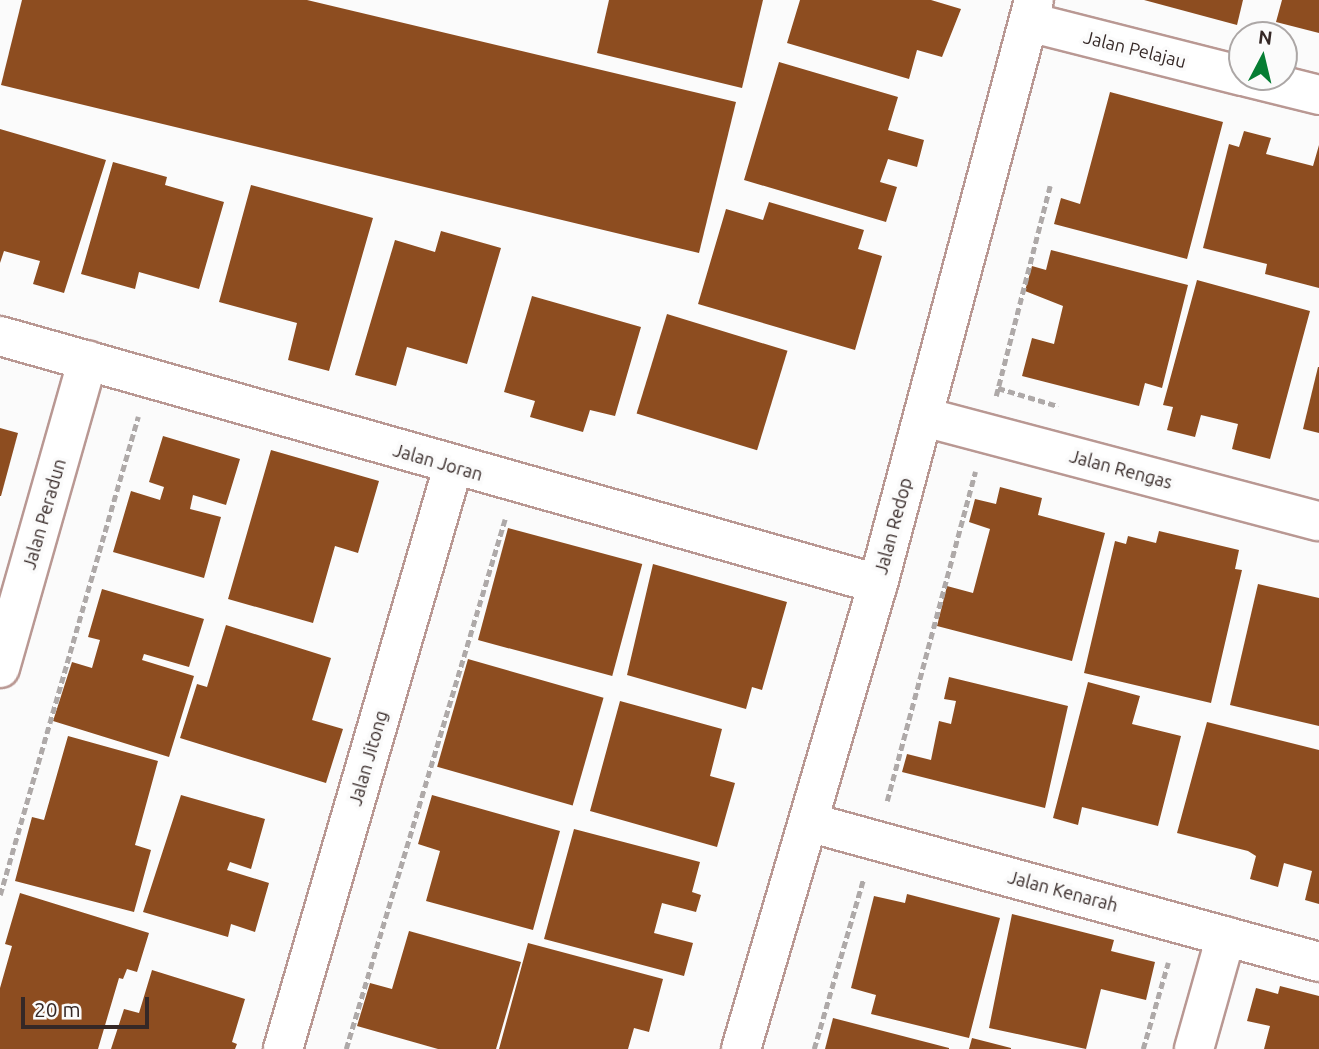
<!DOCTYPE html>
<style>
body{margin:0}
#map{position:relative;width:1319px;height:1049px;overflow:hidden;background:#fbfbfb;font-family:Ubuntu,sans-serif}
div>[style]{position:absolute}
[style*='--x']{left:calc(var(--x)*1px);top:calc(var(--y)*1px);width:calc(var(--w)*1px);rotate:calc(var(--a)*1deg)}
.building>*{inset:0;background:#8d4d20;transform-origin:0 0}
.path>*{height:4.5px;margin-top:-2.25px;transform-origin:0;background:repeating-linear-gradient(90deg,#aea9a8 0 7px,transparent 0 10.5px)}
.roads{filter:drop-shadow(2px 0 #b99893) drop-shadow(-2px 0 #b99893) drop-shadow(0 2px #b99893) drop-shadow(0 -2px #b99893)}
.minor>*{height:38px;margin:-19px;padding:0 19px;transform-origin:19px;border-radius:19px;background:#fff}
span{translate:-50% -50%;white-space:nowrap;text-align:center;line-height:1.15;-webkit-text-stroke:7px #fbfbfb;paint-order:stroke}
.street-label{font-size:18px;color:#352826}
.north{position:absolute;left:1228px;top:21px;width:70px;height:70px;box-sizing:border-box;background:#fbfbfb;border:2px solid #aca7a6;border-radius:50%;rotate:7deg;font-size:19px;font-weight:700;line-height:28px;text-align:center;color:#352826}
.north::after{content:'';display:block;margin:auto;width:24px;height:32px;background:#067d33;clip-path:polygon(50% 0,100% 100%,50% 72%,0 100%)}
.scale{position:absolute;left:21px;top:997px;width:128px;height:32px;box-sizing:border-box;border:4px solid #352826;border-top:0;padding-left:9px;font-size:21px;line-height:24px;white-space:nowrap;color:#352826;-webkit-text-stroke:5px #fbfbfb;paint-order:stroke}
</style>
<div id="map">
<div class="building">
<i style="clip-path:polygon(22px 0,307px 0,736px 102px,699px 253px,1px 85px)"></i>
<i style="clip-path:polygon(609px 0,763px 0,742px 88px,597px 53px)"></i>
<i style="clip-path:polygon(800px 0,931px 0,961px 9px,942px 57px,917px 50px,909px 79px,787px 43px)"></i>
<i style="clip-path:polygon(1144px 0,1243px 0,1237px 25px)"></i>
<i style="clip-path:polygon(1282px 0,1319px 0,1319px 33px,1276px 22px)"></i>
<i style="clip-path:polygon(779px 62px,898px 97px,888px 130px,924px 140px,917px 167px,888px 159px,880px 182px,897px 187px,886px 222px,744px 180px)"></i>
<i style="clip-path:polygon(1110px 92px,1223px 122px,1187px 259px,1054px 224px,1061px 198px,1080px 204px)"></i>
<i style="clip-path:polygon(0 129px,106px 160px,64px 293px,33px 284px,40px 261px,4px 251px,0 263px)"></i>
<i style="clip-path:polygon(1244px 131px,1271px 138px,1266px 154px,1313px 166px,1319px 145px,1319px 288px,1265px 274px,1267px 264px,1203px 248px,1229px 144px,1239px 147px)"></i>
<i style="clip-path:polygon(113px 162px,167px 177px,165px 185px,224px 202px,199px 289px,139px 272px,135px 289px,81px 274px)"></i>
<i style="clip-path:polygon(251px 185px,373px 218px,329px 371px,288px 360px,297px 323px,219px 302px)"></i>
<i style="clip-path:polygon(769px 202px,864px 230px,858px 249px,882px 256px,855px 350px,698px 304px,726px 209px,763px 220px)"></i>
<i style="clip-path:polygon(441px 231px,501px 248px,467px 364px,407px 347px,396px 386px,355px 375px,395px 240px,435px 252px)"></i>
<i style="clip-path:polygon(1051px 250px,1188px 285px,1162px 388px,1145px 383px,1139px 406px,1022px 376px,1032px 338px,1054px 344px,1063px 306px,1025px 291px,1032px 266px,1046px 270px)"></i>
<i style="clip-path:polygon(1197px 280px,1310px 311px,1270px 459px,1232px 449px,1238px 424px,1201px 415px,1195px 437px,1167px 430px,1173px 407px,1163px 405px)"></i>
<i style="clip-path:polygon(532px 296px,641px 327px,615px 416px,590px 410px,583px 432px,530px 417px,535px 401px,504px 392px)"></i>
<i style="left:667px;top:314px;width:126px;height:104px;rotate:17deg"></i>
<i style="clip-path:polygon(1318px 367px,1319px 367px,1319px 433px,1303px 429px)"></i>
<i style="clip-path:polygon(0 428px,18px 433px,1px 496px,0 496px)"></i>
<i style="clip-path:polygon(163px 436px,240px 459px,226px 505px,193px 495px,190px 509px,221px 517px,204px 578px,113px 552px,131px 491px,160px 500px,164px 487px,149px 482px)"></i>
<i style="clip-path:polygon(271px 450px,379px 481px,358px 553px,335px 546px,313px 623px,228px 599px)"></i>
<i style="clip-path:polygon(1000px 487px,1042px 498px,1038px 515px,1105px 533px,1072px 661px,937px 626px,947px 586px,973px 593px,990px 529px,969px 522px,975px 499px,996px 504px)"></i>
<i style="left:508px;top:528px;width:139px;height:116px;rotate:15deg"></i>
<i style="clip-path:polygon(1159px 531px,1239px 550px,1235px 569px,1242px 570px,1211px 703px,1084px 673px,1115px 541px,1126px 544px,1128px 536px,1156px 543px)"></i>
<i style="clip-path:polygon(653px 564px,787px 602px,762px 690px,752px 687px,746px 709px,627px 675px)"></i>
<i style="clip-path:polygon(1258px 584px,1319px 598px,1319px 726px,1230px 705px)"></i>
<i style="clip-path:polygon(102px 589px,204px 619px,189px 667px,144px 654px,142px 660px,194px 676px,169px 757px,53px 721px,72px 662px,92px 668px,100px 640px,88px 637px)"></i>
<i style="clip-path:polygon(226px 625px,331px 658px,312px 720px,343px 729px,326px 783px,180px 738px,197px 684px,207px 687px)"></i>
<i style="left:468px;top:659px;width:141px;height:112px;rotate:16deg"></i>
<i style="clip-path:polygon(949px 677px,1068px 706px,1045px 808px,902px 772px,907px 754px,931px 760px,939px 721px,951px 724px,956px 701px,944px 699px)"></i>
<i style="clip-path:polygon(1088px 682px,1140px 696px,1132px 724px,1181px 736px,1158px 826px,1082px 807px,1078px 825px,1053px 818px)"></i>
<i style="clip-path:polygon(620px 701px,722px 729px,710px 776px,735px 783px,717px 847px,590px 811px)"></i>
<i style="clip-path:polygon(1207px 722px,1319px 750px,1319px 904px,1305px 900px,1312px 871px,1284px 863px,1278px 887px,1250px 879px,1256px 856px,1248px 851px,1177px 833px)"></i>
<i style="clip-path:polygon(68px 736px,158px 761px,135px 845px,151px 850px,134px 912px,15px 881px,32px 817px,44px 820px)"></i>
<i style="clip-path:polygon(181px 795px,265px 819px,251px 869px,230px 862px,227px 870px,269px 883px,255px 932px,231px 924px,228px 937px,143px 912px)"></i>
<i style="clip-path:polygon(432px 795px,560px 831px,533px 930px,426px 901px,440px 851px,418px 844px)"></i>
<i style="clip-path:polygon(574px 829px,700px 862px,692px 892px,701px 895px,696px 912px,662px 903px,654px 933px,693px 943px,684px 976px,544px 939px)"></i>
<i style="clip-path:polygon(20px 893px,149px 933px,137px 972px,127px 969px,123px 979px,119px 978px,98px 1049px,0 1049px,0 988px,12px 946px,5px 944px)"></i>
<i style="clip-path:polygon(907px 894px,1000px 918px,969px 1038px,871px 1014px,876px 995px,851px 988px,874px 896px,905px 903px)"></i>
<i style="clip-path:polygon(1012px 914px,1114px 940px,1111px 951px,1155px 962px,1146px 1000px,1101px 989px,1086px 1049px,989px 1028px)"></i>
<i style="clip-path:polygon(409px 931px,521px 962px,496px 1049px,438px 1049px,357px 1026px,370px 983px,392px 989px)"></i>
<i style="clip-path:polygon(528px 943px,663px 979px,649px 1032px,634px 1028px,628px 1049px,499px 1049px)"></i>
<i style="clip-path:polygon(152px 970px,245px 999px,232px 1042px,237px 1044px,235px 1049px,111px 1049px,124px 1009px,139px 1013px)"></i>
<i style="clip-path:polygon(1280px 986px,1319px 996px,1319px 1049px,1264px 1049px,1270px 1026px,1247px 1021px,1256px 988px,1278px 994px)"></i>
<i style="clip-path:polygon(833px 1018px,949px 1048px,949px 1049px,825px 1049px)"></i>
<i style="clip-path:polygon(972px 1038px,1011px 1048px,1011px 1049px,969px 1049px)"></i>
</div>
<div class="path">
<i style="--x:998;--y:388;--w:63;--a:16.7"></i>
<i style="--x:996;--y:396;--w:217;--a:-75.6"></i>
<i style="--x:887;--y:801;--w:341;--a:-75"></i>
<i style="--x:0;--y:895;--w:498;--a:-73.9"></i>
<i style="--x:346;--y:1049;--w:553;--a:-73.3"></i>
<i style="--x:814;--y:1049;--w:176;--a:-73.8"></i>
<i style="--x:1143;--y:1049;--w:90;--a:-73.8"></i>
</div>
<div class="roads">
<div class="minor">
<i style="--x:1029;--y:22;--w:220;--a:14.2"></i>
<i style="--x:1247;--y:77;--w:74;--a:14"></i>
<i style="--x:0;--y:336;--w:912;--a:15.77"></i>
<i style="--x:924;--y:417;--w:408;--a:14.8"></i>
<i style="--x:0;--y:668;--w:320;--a:-74.1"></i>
<i style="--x:808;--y:822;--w:530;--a:15.32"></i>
<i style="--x:283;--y:1049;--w:606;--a:-73.72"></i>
<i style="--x:741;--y:1049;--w:485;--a:-73.6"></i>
<i style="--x:878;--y:584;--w:604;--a:-75.04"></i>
<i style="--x:1194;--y:1049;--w:117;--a:-74.2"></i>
</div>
</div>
<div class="street-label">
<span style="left:1135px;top:49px;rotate:14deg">Jalan Pelajau</span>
<span style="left:438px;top:462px;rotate:16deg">Jalan Joran</span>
<span style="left:1121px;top:469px;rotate:15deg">Jalan Rengas</span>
<span style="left:44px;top:514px;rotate:-74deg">Jalan Peradun</span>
<span style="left:893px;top:526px;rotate:-75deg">Jalan Redop</span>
<span style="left:368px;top:758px;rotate:-74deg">Jalan Jitong</span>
<span style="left:1063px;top:891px;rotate:15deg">Jalan Kenarah</span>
</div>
<div class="north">N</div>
<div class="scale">20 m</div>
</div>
